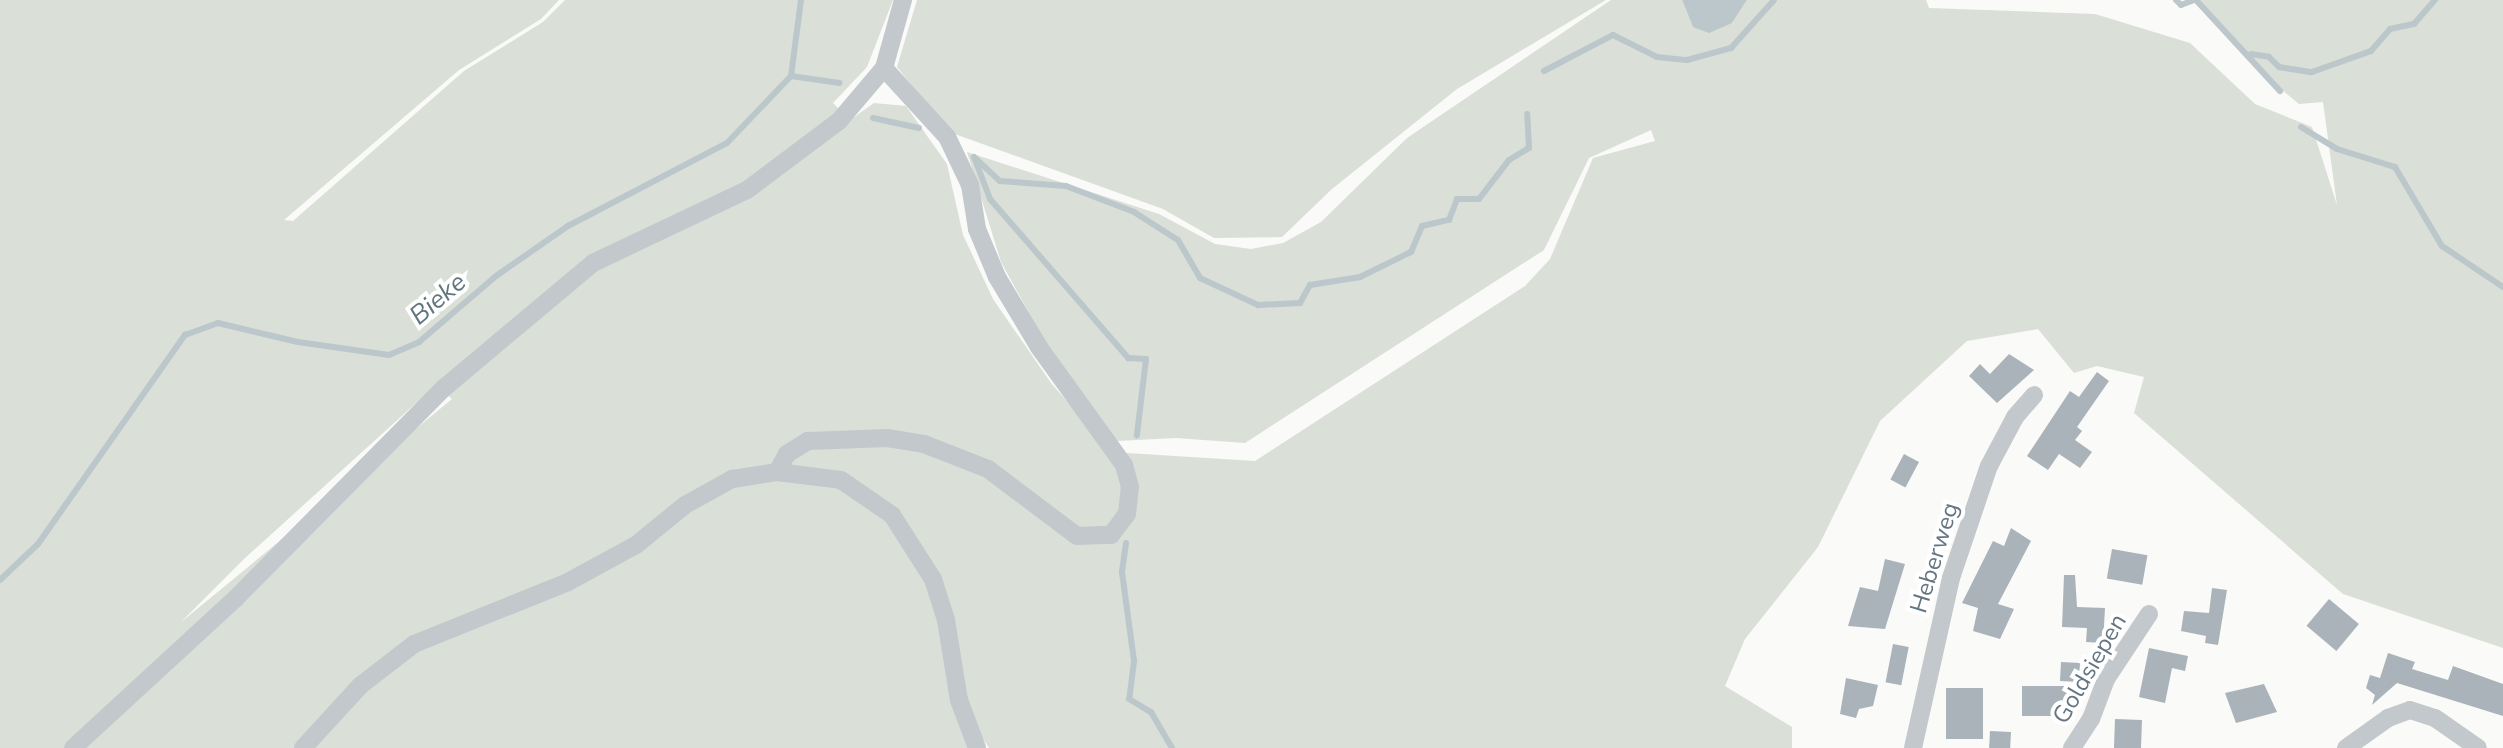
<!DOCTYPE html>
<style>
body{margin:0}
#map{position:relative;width:2503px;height:748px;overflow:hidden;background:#fafaf8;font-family:"Nunito Sans",sans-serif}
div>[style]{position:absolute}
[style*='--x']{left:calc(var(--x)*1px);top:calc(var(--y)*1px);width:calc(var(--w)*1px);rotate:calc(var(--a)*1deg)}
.green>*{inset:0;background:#dadfd7}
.water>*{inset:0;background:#bbc7cb}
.stream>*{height:6px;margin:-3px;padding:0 3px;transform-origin:3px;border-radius:3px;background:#bbc7cb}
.building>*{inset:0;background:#aab3b9;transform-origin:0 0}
.street>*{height:18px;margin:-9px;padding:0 9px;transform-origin:9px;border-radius:9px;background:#c3c8cc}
span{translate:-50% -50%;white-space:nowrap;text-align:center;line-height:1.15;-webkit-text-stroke:8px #fff;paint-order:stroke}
.street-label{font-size:24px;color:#657683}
.water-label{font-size:26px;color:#60757c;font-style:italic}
</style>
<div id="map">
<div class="green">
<i style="clip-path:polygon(evenodd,0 0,559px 0,541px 19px,459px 70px,284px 220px,293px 221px,464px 71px,543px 22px,565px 0,893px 0,867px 67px,833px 103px,850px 120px,874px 103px,906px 106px,947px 164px,963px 235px,993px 299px,1051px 383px,1111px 452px,1255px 461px,1525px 286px,1550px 259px,1593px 158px,1655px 141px,1651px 130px,1589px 158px,1544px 250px,1245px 443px,1176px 438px,1117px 441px,1046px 344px,1001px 262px,967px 152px,1159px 214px,1215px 244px,1251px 249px,1283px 243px,1321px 222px,1407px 138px,1611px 0,1682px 0,1693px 27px,1732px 23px,1747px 0,1926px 0,1929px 8px,2095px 14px,2190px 43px,2255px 104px,2312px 127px,2337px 205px,2323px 102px,2299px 104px,2266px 77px,2192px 0,2503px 0,2503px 648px,2343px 594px,2134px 413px,2144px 377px,2097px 366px,2074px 373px,2038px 329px,1967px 341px,1880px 421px,1818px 547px,1745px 639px,1725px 686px,1792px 727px,1792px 748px,989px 748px,983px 739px,975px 748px,0 748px,0 0,436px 385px,452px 399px,180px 623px,244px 559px,436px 385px)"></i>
<i style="clip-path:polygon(917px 0,1606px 0,1457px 89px,1332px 189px,1282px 237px,1214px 238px,1163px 209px,949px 132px,897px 67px)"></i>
</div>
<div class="water">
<i style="clip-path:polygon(1682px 0,1747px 0,1732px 23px,1709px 33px,1693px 27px)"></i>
</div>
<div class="stream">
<i style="--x:2176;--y:0;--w:7;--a:45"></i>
<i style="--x:2181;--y:5;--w:14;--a:-21"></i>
<i style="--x:2196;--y:0;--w:124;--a:47.3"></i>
<i style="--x:2251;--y:54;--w:18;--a:9"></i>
<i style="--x:2269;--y:57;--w:14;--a:45"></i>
<i style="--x:2279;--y:67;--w:33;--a:9"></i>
<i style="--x:2312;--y:72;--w:63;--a:-19.6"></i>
<i style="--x:2371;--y:51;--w:29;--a:-49"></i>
<i style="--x:2390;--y:29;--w:25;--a:-12"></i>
<i style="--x:2414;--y:24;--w:32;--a:-49"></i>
<i style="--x:1544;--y:71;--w:78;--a:-27.6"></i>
<i style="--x:1613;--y:35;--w:49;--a:26.6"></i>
<i style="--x:1657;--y:57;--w:30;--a:6"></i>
<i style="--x:1687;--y:60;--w:46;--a:-15.3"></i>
<i style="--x:1731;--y:48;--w:64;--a:-48.1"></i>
<i style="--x:791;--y:76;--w:49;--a:8.3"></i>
<i style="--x:873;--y:118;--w:47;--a:12.3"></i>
<i style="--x:2301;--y:127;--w:42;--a:31.4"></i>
<i style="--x:2337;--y:149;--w:61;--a:17.2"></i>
<i style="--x:2395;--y:167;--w:92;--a:59.3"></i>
<i style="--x:2442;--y:246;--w:73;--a:33.9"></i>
<i style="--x:974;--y:157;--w:35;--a:43"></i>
<i style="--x:1000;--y:181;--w:66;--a:4.3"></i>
<i style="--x:1066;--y:186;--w:73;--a:20.9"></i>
<i style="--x:1134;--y:212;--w:52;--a:32.5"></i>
<i style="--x:1178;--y:240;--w:44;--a:59.9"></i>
<i style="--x:1200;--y:278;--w:64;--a:25"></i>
<i style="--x:1258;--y:305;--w:42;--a:-2.7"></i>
<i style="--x:1300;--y:303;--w:21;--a:-61"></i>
<i style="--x:1310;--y:285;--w:51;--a:-9.1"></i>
<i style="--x:1360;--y:277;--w:57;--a:-26.1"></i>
<i style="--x:1411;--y:252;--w:28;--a:-67"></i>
<i style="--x:1422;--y:226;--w:28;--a:-13"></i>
<i style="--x:1449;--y:220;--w:22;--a:-69"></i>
<i style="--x:1457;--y:199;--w:22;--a:0"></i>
<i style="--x:1479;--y:199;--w:49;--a:-52.4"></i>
<i style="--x:1509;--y:160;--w:23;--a:-31"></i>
<i style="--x:1529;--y:148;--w:34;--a:-93"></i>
<i style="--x:974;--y:157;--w:45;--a:69.1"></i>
<i style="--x:990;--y:199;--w:211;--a:49"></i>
<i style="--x:1128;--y:358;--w:18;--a:3"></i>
<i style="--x:1146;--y:359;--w:77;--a:96.8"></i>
<i style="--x:1126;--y:543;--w:29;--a:98"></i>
<i style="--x:1122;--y:572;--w:90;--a:82.3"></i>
<i style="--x:1134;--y:661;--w:38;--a:97"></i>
<i style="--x:1129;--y:699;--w:26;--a:31"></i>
<i style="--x:1151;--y:712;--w:42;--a:59.7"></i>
<i style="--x:0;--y:580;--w:52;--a:-43.5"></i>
<i style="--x:38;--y:544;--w:256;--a:-54.9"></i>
<i style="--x:185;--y:335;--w:35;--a:-20"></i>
<i style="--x:218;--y:323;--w:82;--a:13.4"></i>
<i style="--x:298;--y:342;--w:92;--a:8.1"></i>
<i style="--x:389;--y:355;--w:33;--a:-23"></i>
<i style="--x:419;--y:342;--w:101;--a:-40.6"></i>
<i style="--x:496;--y:276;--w:88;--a:-34.8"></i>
<i style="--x:568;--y:226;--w:179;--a:-27.6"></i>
<i style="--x:727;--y:143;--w:93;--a:-46.3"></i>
<i style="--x:791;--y:76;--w:77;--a:-82.5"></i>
</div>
<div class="building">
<i style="clip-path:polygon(2009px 354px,2034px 370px,1997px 403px,1969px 376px,1980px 364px,1990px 374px)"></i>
<i style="clip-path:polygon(2097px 372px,2109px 381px,2077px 427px,2082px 431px,2075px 440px,2092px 452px,2080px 468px,2059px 454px,2048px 470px,2027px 456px,2070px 391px,2079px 397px)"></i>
<i style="left:1904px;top:454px;width:17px;height:29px;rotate:28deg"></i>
<i style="clip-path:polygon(2011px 528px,2031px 541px,1998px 604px,2014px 609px,2000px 639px,1973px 631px,1978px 608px,1962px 603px,1993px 541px,2004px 546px)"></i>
<i style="left:2112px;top:549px;width:36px;height:30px;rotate:10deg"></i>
<i style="clip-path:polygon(1885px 559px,1905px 564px,1885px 629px,1848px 626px,1860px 587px,1878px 591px)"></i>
<i style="clip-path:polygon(2064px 575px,2075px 575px,2077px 607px,2105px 608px,2103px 643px,2086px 642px,2087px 628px,2062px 627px)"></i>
<i style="clip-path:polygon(2212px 588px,2227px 590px,2218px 645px,2205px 643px,2206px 636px,2181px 631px,2184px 611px,2209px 613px)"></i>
<i style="left:2329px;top:599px;width:39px;height:35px;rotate:40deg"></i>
<i style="left:1893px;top:644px;width:16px;height:39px;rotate:11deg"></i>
<i style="clip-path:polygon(2149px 648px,2188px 656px,2185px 671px,2172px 668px,2165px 703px,2139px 697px)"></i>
<i style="clip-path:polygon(2388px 653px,2415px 662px,2412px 669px,2448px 680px,2453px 666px,2503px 684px,2503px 716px,2397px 683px,2372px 705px,2375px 695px,2366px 688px,2370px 675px,2380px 678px)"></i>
<i style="left:2061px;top:662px;width:19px;height:19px;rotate:3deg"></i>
<i style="clip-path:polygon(1846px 678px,1878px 685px,1873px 706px,1859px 709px,1856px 718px,1840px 714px)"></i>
<i style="clip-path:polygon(2264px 684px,2277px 712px,2236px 723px,2225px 693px)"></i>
<i style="left:2022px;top:686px;width:45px;height:30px"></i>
<i style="left:1946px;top:688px;width:37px;height:51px"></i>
<i style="left:2115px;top:719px;width:27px;height:29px;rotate:2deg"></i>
<i style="left:1990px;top:731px;width:21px;height:17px;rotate:3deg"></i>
</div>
<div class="street">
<i style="--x:777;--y:472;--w:21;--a:-61"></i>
<i style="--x:787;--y:454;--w:25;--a:-32"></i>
<i style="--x:808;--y:441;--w:79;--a:-2.2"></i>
<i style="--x:887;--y:438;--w:37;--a:9"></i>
<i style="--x:924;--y:444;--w:69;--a:21.3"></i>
<i style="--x:988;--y:469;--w:111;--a:37"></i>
<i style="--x:1077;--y:536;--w:34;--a:-2"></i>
<i style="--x:1111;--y:535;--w:26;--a:-53"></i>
<i style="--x:1127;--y:514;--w:27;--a:-84"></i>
<i style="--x:1130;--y:487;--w:23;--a:-105"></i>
<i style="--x:1124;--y:465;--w:145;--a:-125.8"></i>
<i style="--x:1039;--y:347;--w:82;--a:-121"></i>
<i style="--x:997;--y:277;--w:52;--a:-112.6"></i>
<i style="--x:977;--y:229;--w:45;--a:-99"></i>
<i style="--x:970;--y:185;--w:53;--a:-115.6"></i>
<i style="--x:947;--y:137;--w:93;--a:-132.4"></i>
<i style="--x:73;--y:748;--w:222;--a:-42.6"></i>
<i style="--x:236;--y:598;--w:296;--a:-45.3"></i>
<i style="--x:444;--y:388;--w:194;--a:-40"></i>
<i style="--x:593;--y:263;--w:170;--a:-25.4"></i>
<i style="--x:747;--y:190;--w:115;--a:-36.9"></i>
<i style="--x:839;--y:121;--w:70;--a:-49.7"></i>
<i style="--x:884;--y:68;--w:71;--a:-74.4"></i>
<i style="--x:303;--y:748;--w:86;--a:-47.4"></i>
<i style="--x:361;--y:685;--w:67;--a:-37.7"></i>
<i style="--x:414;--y:644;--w:166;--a:-21.9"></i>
<i style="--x:568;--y:582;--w:77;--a:-28.6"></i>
<i style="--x:636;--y:545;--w:63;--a:-39.2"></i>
<i style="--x:685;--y:505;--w:54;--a:-29"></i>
<i style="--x:732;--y:479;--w:46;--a:-8.8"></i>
<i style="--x:777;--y:472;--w:64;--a:7.1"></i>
<i style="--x:841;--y:480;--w:62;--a:34.5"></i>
<i style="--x:892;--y:515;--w:76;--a:57.4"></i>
<i style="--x:933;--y:579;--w:43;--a:72.4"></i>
<i style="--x:946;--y:620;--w:81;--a:80.8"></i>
<i style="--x:959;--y:700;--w:51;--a:69.4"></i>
<i style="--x:1913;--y:748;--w:174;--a:-77.4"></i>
<i style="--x:1951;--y:578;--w:118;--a:-71.3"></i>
<i style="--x:1989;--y:466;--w:55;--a:-62"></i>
<i style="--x:2015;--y:417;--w:29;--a:-49"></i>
<i style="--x:2072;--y:748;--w:35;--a:-57"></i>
<i style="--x:2091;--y:719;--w:43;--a:-69.4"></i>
<i style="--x:2106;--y:679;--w:78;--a:-56.5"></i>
<i style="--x:2346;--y:748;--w:52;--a:-35.5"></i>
<i style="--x:2388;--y:718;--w:23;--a:-20"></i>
<i style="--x:2410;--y:710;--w:26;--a:18"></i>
<i style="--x:2435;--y:718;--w:52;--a:34.9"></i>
</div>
<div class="street-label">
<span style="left:1935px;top:558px;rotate:-73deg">Heberweg</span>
<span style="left:2090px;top:669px;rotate:-60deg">Goldsiepen</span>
</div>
<div class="water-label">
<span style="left:438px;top:299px;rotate:-40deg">Bieke</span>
</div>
</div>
